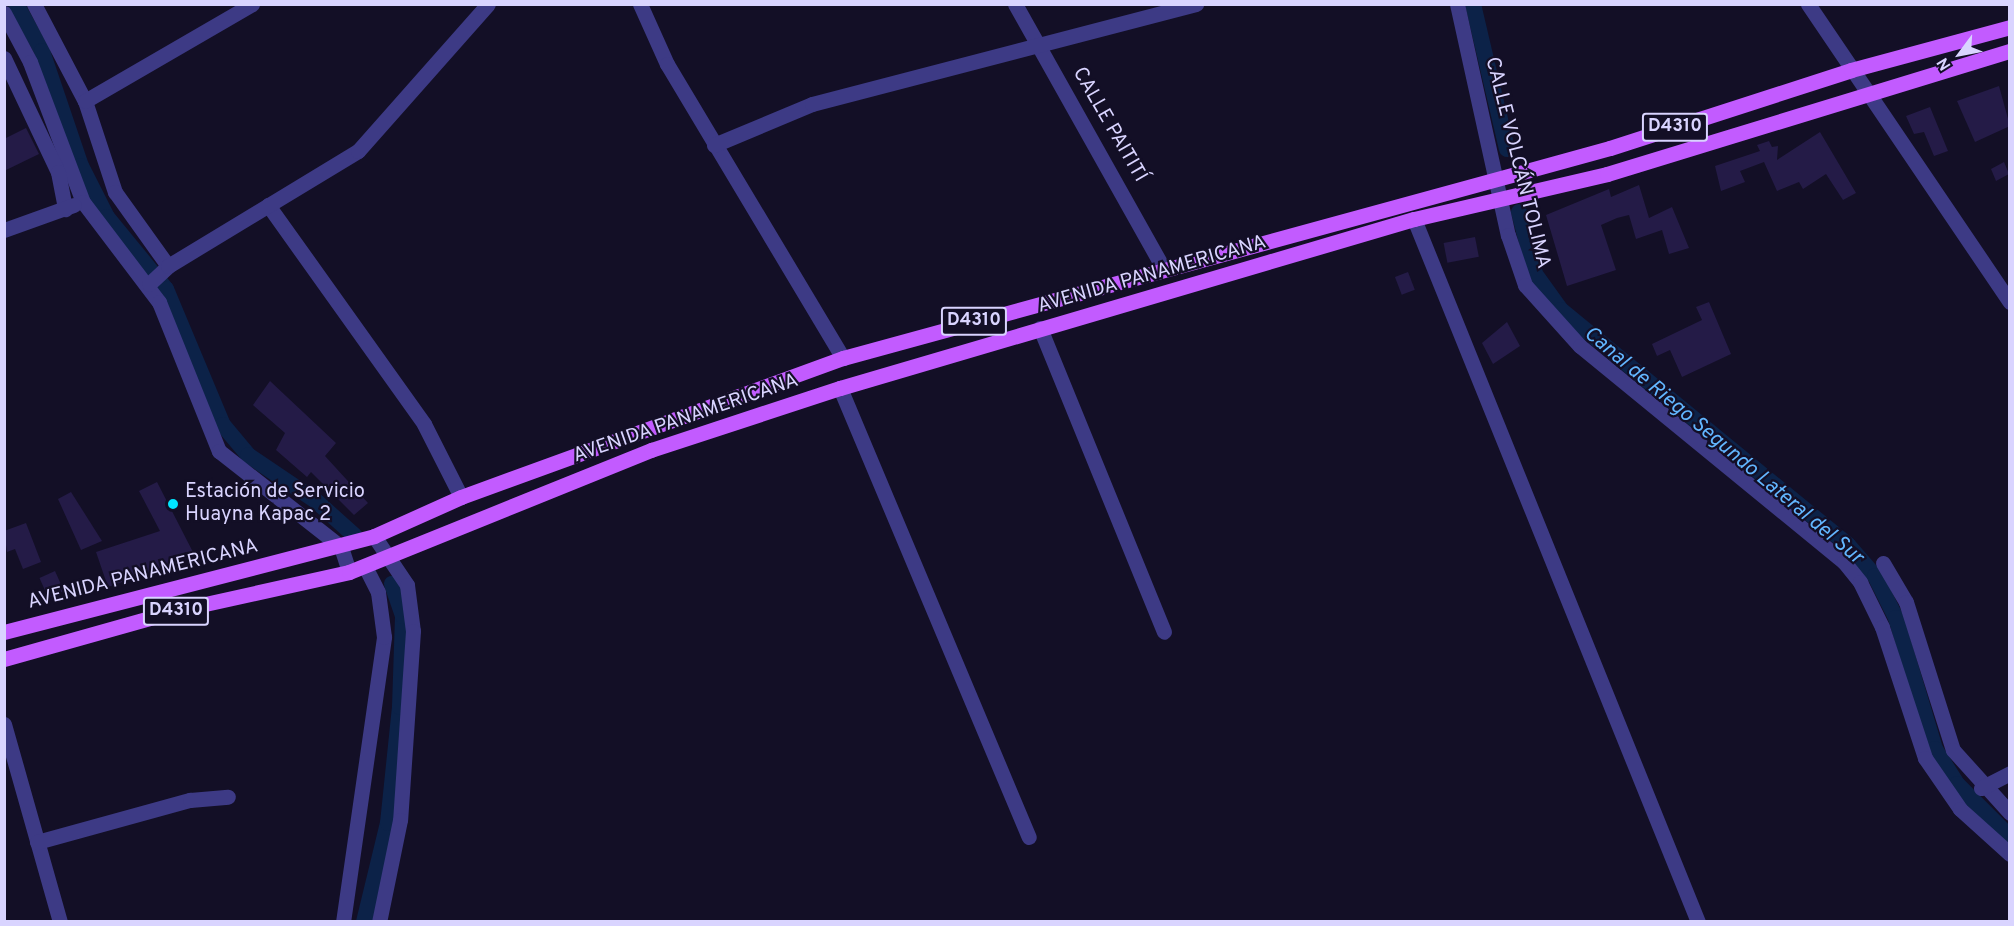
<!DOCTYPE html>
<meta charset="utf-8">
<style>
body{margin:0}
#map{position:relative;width:2014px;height:926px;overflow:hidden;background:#130f26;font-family:Overpass,sans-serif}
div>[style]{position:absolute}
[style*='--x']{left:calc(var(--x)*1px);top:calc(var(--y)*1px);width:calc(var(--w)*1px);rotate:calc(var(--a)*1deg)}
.canal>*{height:16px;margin:-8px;padding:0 8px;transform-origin:8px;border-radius:8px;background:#0c2248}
.building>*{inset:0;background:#241b47;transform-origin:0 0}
.minor>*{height:15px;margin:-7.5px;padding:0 7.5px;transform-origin:7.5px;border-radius:7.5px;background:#3d3a85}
.major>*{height:15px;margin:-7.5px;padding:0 7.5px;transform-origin:7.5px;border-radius:7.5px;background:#c25bff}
.dots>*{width:16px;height:16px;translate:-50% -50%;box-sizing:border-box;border:3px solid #130f26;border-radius:50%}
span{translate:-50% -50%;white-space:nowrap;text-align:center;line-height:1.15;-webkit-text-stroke:4.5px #130f26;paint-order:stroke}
.shield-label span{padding:2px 4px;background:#130f26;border:2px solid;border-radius:4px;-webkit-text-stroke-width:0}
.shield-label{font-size:18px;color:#d9d4ff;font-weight:700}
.street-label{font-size:20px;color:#d9d4ff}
.poi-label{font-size:20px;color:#d9d4ff}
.left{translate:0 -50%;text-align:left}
.water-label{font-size:21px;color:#62b6ff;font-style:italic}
.frame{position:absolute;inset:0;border:6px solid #d9d4ff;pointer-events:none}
.north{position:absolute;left:1930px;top:24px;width:60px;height:60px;-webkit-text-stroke:4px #130f26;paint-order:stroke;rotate:238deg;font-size:16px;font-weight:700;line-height:24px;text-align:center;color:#d9d4ff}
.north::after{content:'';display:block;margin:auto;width:21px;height:27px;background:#d9d4ff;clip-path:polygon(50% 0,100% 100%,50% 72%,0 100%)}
</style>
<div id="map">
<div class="canal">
<i style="--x:16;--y:4;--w:54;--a:61"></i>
<i style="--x:42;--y:51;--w:121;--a:71.3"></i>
<i style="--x:81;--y:166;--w:57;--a:63"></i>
<i style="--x:107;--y:217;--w:93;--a:50.7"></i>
<i style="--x:166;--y:289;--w:147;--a:67.3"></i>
<i style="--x:223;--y:425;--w:39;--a:50"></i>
<i style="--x:248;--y:455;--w:82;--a:34.1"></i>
<i style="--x:316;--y:501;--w:52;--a:41.9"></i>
<i style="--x:1473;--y:4;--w:149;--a:76.8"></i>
<i style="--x:1519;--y:212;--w:64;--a:75.5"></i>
<i style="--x:1535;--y:274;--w:44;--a:54.2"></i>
<i style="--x:1561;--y:310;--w:371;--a:39.3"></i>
<i style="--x:1848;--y:545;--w:41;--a:48.9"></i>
<i style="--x:1875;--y:576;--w:47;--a:63.4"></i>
<i style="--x:1896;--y:618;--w:137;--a:73.4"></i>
<i style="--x:1935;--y:749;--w:41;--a:57.8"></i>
<i style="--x:1957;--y:784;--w:75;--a:45"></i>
<i style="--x:364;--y:922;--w:102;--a:-76.4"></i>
<i style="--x:388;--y:823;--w:117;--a:-84.1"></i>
<i style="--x:400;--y:707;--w:91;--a:-88.1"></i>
<i style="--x:403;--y:616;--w:34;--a:-109"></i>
</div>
<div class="building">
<i style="clip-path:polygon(1999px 86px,2010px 126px,1975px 142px,1957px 101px)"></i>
<i style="clip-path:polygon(1930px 107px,1948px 151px,1934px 156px,1924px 132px,1914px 134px,1906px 116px)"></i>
<i style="clip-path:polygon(26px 128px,39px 154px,4px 171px,4px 139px)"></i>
<i style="clip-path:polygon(1820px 132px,1856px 193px,1843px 200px,1826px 174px,1803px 189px,1799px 182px,1777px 191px,1764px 162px,1740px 171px,1745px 182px,1721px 191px,1715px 166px,1760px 151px,1757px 145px,1769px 141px,1772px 147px,1778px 146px,1777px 160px)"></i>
<i style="clip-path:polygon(2004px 162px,2009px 174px,1996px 181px,1991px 169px)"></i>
<i style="clip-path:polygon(1639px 185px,1649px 218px,1672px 207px,1689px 248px,1669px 254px,1662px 230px,1636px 239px,1629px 215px,1617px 218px,1601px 225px,1616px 270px,1567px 286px,1546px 215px,1609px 189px,1611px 197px)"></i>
<i style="left:1475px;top:237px;width:20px;height:32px;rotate:79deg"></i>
<i style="left:1408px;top:272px;width:19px;height:14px;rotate:69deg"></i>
<i style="clip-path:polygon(1709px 302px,1731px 354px,1682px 377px,1670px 350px,1657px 356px,1652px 344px,1702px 320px,1696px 307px)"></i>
<i style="clip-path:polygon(1507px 322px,1520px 346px,1493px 364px,1482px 343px)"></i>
<i style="clip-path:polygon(270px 381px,336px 443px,325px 456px,368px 503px,354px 515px,311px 472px,307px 477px,276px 450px,285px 433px,253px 405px)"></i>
<i style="clip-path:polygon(157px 482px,195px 556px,108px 587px,96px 552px,160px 531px,139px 491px)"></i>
<i style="clip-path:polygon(71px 492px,102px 541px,81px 550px,58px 499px)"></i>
<i style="clip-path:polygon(26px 523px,41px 562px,23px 569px,15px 549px,7px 552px,4px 531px)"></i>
<i style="left:55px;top:571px;width:22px;height:17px;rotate:66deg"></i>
</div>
<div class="minor">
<i style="--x:34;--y:4;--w:110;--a:62.3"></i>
<i style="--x:85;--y:101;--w:96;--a:71.8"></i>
<i style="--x:115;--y:192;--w:91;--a:54.4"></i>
<i style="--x:640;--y:4;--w:66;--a:65.8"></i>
<i style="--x:667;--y:64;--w:343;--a:59.1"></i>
<i style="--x:1015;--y:4;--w:303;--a:60.7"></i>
<i style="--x:1457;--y:4;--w:237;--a:77.6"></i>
<i style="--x:1508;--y:235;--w:53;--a:71.2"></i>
<i style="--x:1525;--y:285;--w:82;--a:48"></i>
<i style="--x:1580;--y:346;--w:341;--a:39.3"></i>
<i style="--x:1844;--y:562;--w:26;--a:51"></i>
<i style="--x:1860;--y:582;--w:50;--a:63.9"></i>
<i style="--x:1882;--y:627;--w:138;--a:71.8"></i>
<i style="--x:1925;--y:758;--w:62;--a:55.5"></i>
<i style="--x:1960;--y:809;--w:67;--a:42"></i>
<i style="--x:1808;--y:4;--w:360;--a:55.9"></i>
<i style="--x:4;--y:13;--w:55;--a:62"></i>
<i style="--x:30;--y:62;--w:150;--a:69.3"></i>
<i style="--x:83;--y:202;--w:126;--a:52.8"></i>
<i style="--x:159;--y:302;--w:161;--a:68.1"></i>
<i style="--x:219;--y:451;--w:155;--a:38.2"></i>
<i style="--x:341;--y:547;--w:26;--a:72"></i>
<i style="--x:4;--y:58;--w:126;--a:64.7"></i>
<i style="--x:58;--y:172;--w:38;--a:79"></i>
<i style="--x:85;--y:101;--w:193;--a:-30.1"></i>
<i style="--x:714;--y:145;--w:106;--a:-22.7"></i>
<i style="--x:812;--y:104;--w:397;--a:-14.6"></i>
<i style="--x:268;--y:205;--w:269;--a:54.5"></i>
<i style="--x:424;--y:424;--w:82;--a:63.1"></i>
<i style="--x:1414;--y:219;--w:758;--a:68"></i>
<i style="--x:4;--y:230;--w:74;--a:-19.7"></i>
<i style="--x:149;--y:284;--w:26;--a:-43"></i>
<i style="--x:168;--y:266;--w:222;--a:-31.2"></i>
<i style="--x:358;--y:151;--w:196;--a:-48.5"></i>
<i style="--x:1040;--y:328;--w:328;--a:67.8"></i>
<i style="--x:840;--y:388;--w:487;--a:67.2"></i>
<i style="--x:374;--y:536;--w:59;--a:56"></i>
<i style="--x:407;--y:585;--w:46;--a:82.6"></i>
<i style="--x:413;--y:631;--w:189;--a:93.9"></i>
<i style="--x:400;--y:820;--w:104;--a:101.6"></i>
<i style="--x:1883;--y:563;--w:45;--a:59.5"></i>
<i style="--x:1906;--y:602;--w:155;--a:72.4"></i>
<i style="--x:1953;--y:750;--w:85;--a:47.9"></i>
<i style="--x:4;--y:724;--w:206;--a:74.2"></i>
<i style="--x:1981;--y:788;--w:33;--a:-27"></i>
<i style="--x:37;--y:842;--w:159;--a:-15.4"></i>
<i style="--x:190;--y:800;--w:38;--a:-5"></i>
<i style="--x:343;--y:922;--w:288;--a:-81.8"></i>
<i style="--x:384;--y:637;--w:45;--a:-97.6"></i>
<i style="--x:378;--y:592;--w:29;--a:-117"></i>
</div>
<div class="major">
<i style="--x:4;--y:632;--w:382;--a:-14.5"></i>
<i style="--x:374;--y:536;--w:95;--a:-24.1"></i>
<i style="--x:461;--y:497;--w:407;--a:-20"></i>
<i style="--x:843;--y:358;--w:795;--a:-15.31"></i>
<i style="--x:1610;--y:148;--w:253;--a:-17.9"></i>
<i style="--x:1851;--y:70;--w:165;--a:-15.1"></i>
<i style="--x:4;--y:659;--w:181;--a:-15.7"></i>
<i style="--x:178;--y:610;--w:175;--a:-12.5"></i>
<i style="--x:349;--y:572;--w:326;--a:-22"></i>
<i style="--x:651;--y:450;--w:199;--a:-18.2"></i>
<i style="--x:840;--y:388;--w:598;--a:-16.41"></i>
<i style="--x:1414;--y:219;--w:198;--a:-13.1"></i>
<i style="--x:1607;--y:174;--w:421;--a:-17"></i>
</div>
<div class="dots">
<i style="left:173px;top:504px;background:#00e5ff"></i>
</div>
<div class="shield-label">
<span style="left:1675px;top:127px">D4310</span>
<span style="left:974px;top:321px">D4310</span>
<span style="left:176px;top:611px">D4310</span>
</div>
<div class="street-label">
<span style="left:1109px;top:125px;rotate:60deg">CALLE PAITITÍ</span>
<span style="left:1517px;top:163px;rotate:76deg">CALLE VOLCÁN TOLIMA</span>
<span style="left:1152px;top:275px;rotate:-16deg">AVENIDA PANAMERICANA</span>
<span style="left:686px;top:419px;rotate:-19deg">AVENIDA PANAMERICANA</span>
<span style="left:143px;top:575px;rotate:-14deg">AVENIDA PANAMERICANA</span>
</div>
<div class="poi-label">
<span class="left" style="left:185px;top:504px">Estación de Servicio<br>Huayna Kapac 2</span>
</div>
<div class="water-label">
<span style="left:1723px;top:446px;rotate:40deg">Canal de Riego Segundo Lateral del Sur</span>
</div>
<div class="frame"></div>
<div class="north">N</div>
</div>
